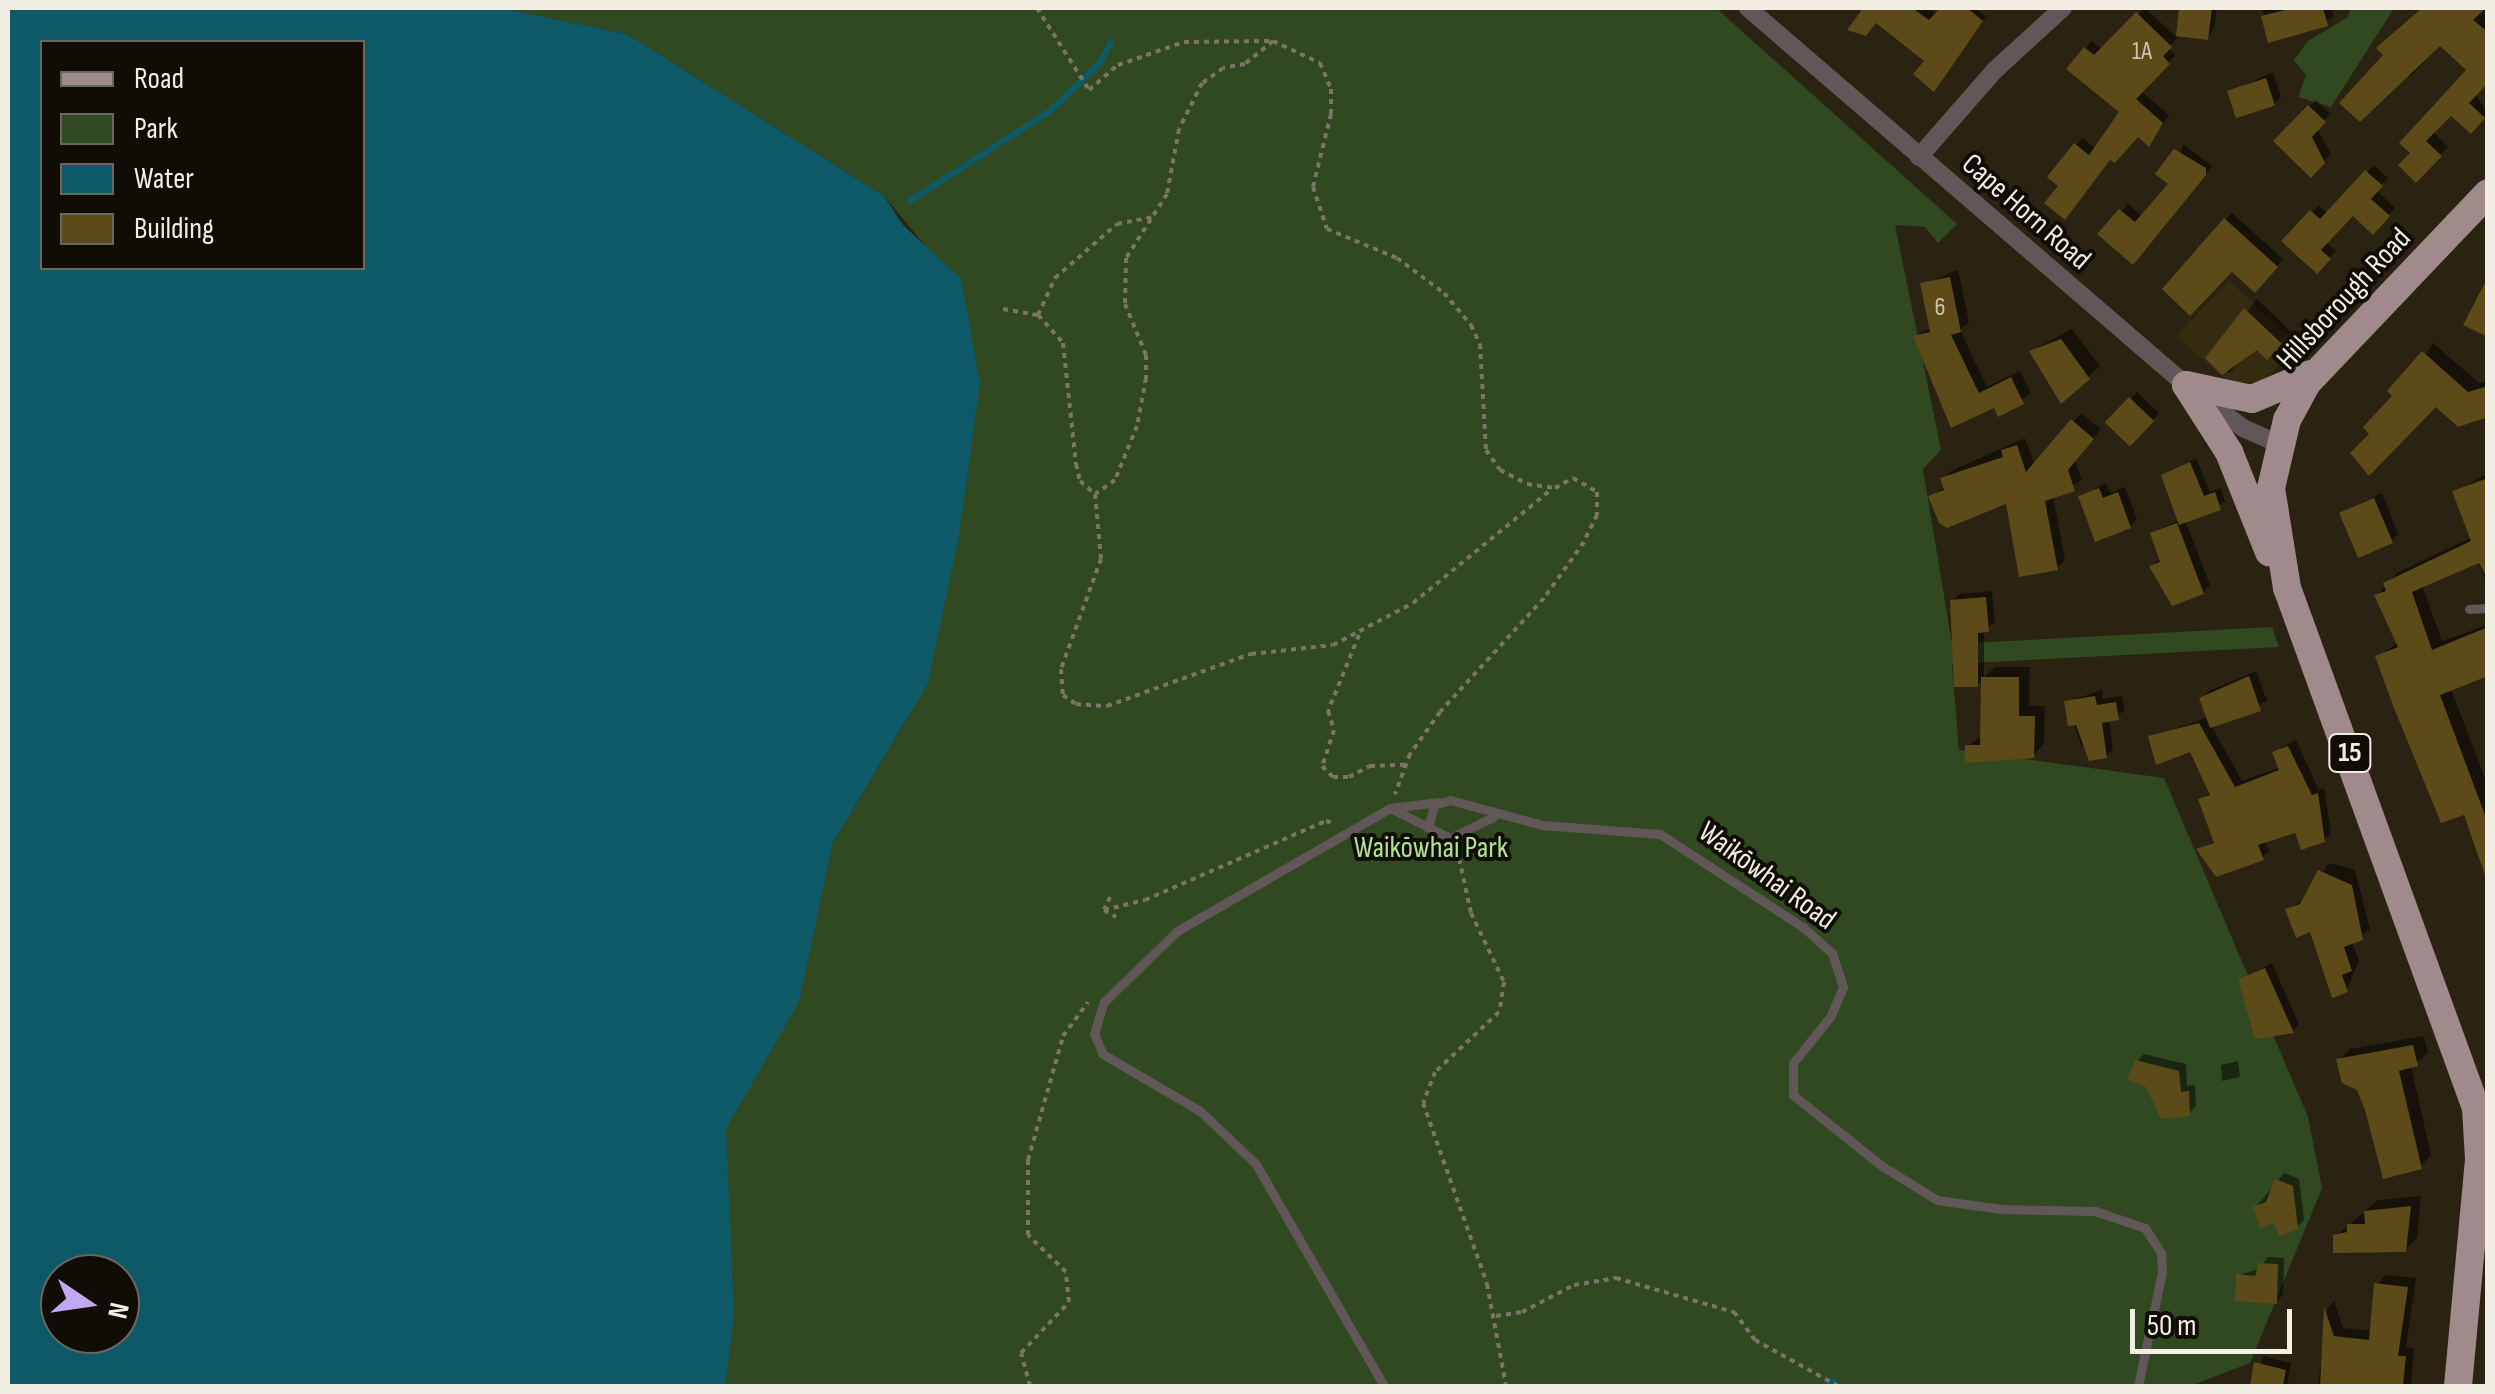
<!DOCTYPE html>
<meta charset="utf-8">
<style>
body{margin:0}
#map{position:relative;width:2495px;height:1394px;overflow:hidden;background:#2b2311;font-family:"Sofia Sans Condensed",sans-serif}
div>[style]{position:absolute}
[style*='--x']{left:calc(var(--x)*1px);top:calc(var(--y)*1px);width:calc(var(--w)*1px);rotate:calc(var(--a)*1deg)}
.built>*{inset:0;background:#352b11}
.green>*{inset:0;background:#304921}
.water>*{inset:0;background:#0e5967}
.shadow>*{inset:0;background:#0007}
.stream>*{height:6px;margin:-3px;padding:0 3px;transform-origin:3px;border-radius:3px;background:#0e5967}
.building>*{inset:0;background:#5d4a19;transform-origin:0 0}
.path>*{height:4px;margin-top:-2px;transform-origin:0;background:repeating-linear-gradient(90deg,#7c7566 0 5px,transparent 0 10px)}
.service>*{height:9px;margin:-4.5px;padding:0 4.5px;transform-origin:4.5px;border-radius:4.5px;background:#625758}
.minor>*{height:18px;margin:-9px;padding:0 9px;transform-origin:9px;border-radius:9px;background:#625758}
.primary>*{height:28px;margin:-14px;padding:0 14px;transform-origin:14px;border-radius:14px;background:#a18a8b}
span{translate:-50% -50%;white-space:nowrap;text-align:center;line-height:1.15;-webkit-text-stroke:8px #100d06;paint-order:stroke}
.number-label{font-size:25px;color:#cec5b0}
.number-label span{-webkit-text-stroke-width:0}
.shield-label span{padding:2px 8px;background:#100d06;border:2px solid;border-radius:8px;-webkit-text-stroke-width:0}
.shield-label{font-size:28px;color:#f3eee3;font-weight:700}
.street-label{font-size:30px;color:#f3eee3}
.park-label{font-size:30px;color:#afe191}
.frame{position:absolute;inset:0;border:10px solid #f3eee3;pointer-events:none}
.legend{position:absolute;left:40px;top:40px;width:325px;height:230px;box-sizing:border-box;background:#100d06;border:2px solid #6b675e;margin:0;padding:12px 18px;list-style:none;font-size:30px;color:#f3eee3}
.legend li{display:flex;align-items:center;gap:20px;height:50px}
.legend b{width:50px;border:2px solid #6b675e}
.north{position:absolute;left:40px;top:1254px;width:100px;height:100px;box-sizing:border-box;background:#100d06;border:2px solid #6b675e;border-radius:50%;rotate:103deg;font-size:28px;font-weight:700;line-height:40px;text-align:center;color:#f3eee3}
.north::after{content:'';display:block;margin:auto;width:35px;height:45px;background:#c1a8f3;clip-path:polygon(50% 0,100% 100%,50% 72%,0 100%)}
.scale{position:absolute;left:2130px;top:1309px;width:162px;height:45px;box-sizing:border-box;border:5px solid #f3eee3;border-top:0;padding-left:12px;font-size:30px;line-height:35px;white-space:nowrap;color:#f3eee3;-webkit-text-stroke:8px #100d06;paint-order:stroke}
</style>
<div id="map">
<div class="built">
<i style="clip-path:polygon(2229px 281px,2298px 345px,2263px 382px,2228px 382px,2176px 336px)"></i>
</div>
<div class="green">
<i style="clip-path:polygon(501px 8px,1716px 8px,1957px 224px,1938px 243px,1925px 227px,1895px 225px,1941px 450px,1923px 469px,1952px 644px,2272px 627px,2279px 647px,1952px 664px,1959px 750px,2164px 778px,2308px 1117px,2322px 1188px,2250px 1363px,2190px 1386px,680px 1386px,716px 1044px,814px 930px,833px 843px,912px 710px,362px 268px,928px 249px,884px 196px,627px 34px)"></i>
<i style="clip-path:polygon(2351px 8px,2394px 8px,2331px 107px,2298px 97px,2306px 75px,2294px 60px,2308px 41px,2348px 17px)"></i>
</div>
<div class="water">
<i style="clip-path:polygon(evenodd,8px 8px,501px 8px,627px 34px,884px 196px,903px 225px,961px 279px,980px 383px,959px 535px,928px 683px,833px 843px,799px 1002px,726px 1129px,734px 1315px,725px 1386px,8px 1386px,8px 8px,42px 42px,362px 42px,362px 268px,42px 268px,42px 42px,8px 8px,60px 1274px,120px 1274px,120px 1334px,60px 1334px,60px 1274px)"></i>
</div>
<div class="shadow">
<i style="clip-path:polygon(1866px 8px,1928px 8px,1937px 15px,1944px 8px,1975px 8px,1986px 16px,1940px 82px,1928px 61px,1877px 21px,1851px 28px)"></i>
<i style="clip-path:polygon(2145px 8px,2177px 38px,2168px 48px,2175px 55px,2141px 91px,2169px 115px,2149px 144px,2138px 134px,2062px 186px,2076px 145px,2083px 138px,2097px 150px,2122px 111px,2069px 68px,2092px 41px,2103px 50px)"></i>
<i style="clip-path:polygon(2182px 8px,2217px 8px,2214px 30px,2207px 37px,2178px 34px)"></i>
<i style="clip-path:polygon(2262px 8px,2331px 8px,2334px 17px,2270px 40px)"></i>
<i style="clip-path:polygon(2423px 8px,2488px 8px,2488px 80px,2475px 94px,2488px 113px,2471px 131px,2451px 113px,2432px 131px,2448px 147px,2416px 179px,2402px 165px,2469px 69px,2441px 43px,2411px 76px,2380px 48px)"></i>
<i style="clip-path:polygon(2273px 72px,2281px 97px,2274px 104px,2230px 92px)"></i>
<i style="clip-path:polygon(2316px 100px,2330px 114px,2317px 128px,2331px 154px,2311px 174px,2276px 141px)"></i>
<i style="clip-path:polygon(2183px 144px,2212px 166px,2140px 255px,2101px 234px,2128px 204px,2143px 217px,2172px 183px)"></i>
<i style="clip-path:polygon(2374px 165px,2388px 178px,2376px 190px,2395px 208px,2373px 231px,2353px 213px,2326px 242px,2336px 251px,2317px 270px,2285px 241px,2319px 205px,2328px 214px)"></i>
<i style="clip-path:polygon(2232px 213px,2283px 259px,2255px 290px,2225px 220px)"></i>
<i style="clip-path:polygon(1958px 270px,1969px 322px,1960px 330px,1987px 387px,2020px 371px,2031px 393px,1999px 413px,1995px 404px,1953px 424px,1916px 336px,1932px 327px,1923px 284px)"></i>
<i style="clip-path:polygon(2257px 299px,2291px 332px,2267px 356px,2257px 346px,2229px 373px,2209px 358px)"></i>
<i style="clip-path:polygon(2072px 329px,2100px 366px,2062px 400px,2032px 351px)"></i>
<i style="clip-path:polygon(2433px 343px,2479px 383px,2488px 381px,2488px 421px,2485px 415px,2436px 404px,2373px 434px)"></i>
<i style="clip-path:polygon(2137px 392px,2159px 413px,2137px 438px,2107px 422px)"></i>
<i style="clip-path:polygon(2081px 413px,2101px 429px,2075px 460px,2082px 480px,2053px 496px,2065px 560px,2056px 568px,2008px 501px,1931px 497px,1946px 486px,1943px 479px,1951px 471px,2025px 438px,2035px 466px)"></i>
<i style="clip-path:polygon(2196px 458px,2210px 492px,2221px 488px,2225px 502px,2185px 520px,2210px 585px,2203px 592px,2152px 566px,2159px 559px,2152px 533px,2180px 520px,2164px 476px)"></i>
<i style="clip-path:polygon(2488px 473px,2488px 587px,2478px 561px,2422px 585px,2442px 641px,2488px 625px,2488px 675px,2451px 689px,2488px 786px,2484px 873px,2465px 812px,2378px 657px,2399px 642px,2377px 595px,2397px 573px,2472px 537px,2455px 492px)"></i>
<i style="clip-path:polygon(2106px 483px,2110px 493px,2125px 487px,2137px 519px,2130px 526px,2081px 497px)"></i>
<i style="clip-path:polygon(2382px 493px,2398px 534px,2392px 541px,2342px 513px)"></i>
<i style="clip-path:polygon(1992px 591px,1995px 622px,1984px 630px,1984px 677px,1995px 667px,2030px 667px,2029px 706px,2045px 706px,2044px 744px,2033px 755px,1968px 746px,1983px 735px,1983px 679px,1977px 685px,1953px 601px,1960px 594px)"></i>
<i style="clip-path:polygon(2256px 671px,2267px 701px,2211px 725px,2242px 781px,2281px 767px,2275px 752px,2296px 740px,2319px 790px,2324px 788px,2331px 833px,2324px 840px,2296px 829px,2265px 840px,2269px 851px,2262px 857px,2199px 850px,2216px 840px,2201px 800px,2211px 792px,2191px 749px,2151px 737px,2209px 717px,2202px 698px,2209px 691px)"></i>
<i style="clip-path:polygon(2102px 690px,2103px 699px,2122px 696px,2125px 711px,2109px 719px,2113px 749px,2106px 756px,2081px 745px,2067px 702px)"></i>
<i style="clip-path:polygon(2329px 863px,2355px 870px,2370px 929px,2352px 941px,2359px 961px,2347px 990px,2311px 929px,2288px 910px,2306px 898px)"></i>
<i style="clip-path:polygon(2272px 963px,2299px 1024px,2293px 1031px,2241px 980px)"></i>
<i style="clip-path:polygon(2424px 1036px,2428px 1053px,2411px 1066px,2431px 1155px,2420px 1167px,2339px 1060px,2350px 1049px)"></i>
<i style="clip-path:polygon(2144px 1054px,2186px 1064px,2187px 1086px,2195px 1085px,2196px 1106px,2189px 1113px,2137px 1061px)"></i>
<i style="clip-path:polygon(2238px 1061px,2240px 1077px,2222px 1081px,2221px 1065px)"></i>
<i style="clip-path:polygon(2284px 1173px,2299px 1179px,2304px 1220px,2297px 1227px,2256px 1207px)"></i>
<i style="clip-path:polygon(2421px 1196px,2417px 1238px,2405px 1250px,2336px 1236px,2378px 1200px)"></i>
<i style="clip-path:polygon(2268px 1257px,2284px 1258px,2283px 1295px,2276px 1302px,2239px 1275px,2259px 1269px)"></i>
<i style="clip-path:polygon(2386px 1275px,2416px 1278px,2406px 1347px,2414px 1348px,2411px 1386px,2318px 1386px,2327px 1309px,2334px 1301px,2343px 1328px,2372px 1331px,2377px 1284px)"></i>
<i style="clip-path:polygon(2264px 1356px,2291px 1363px,2287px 1386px,2252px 1386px)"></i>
</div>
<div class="stream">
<i style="--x:910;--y:201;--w:166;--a:-32.7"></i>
<i style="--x:1050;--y:111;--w:69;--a:-43.8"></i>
<i style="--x:1100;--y:63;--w:24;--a:-62"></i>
<i style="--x:1824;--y:1386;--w:11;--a:-27"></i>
</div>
<div class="building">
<i style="clip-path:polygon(1855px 8px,1912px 8px,1929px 20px,1940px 8px,1967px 8px,1983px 21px,1934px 92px,1913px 74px,1924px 61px,1876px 23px,1866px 36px,1847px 30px,1861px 11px)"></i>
<i style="clip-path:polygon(2179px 8px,2212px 8px,2208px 40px,2176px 36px)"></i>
<i style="clip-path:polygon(2293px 8px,2323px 8px,2328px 26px,2268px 43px,2261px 16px)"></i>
<i style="clip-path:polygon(2422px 8px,2486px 8px,2473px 20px,2488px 32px,2488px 83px,2469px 103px,2485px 118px,2471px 134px,2451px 116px,2426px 141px,2442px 156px,2416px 183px,2398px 165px,2410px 153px,2399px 143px,2466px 70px,2440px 46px,2360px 122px,2339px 103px,2383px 55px,2376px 48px)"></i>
<i style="clip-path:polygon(2136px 12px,2172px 47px,2163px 56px,2170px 64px,2136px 99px,2163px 123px,2149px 147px,2138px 137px,2115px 163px,2110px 160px,2065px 220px,2044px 203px,2058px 186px,2047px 177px,2074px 143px,2089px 155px,2119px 112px,2066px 69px,2084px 47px,2094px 55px)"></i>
<i style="left:2266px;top:78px;width:29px;height:41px;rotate:72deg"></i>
<i style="clip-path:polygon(2308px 105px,2326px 122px,2312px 137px,2325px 163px,2311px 178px,2273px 141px)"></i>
<i style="clip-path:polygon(2174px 149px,2206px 168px,2206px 175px,2133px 265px,2097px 234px,2119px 209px,2135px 222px,2168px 184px,2155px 174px)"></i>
<i style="clip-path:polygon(2365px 170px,2383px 186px,2371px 199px,2390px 216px,2373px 235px,2353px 216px,2321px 250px,2331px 259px,2317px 274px,2281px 241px,2310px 210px,2320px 219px)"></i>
<i style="clip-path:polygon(2224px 218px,2278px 267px,2255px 293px,2232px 272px,2190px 316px,2162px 289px)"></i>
<i style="clip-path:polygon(1950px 277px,1961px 332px,1951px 335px,1979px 393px,2011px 377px,2024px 404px,1998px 417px,1994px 408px,1951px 428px,1913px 336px,1930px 332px,1920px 283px)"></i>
<i style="clip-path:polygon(2488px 277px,2488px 337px,2463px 325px)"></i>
<i style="clip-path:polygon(2244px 308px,2282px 344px,2267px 360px,2257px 350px,2222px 375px,2205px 358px)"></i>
<i style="clip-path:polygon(2061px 339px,2090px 379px,2061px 404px,2029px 351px)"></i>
<i style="clip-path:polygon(2422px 351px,2468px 392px,2488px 386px,2488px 417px,2458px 427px,2436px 407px,2369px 476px,2350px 453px,2369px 434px,2363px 427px,2392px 396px,2387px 391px)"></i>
<i style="left:2129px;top:397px;width:35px;height:35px;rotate:44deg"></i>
<i style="clip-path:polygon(2071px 419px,2094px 439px,2068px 470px,2075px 491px,2045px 501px,2058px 570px,2019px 577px,2006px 504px,1947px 528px,1939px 523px,1928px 496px,1944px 490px,1940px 478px,2003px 457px,2001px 450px,2017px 445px,2026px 472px)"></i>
<i style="clip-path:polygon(2190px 462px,2204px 496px,2215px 492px,2221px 510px,2179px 525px,2161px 475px)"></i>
<i style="clip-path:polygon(2488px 478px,2488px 580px,2479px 563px,2412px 592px,2432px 650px,2488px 627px,2488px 676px,2440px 695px,2488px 823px,2485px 875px,2464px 815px,2441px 823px,2394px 708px,2375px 656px,2398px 647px,2374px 595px,2386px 591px,2383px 583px,2471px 541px,2452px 491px)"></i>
<i style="clip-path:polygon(2099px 488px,2103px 498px,2118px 492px,2131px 528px,2095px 542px,2078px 496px)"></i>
<i style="left:2374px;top:498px;width:49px;height:38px;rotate:67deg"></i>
<i style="clip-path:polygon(2177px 523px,2204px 594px,2172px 606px,2149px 566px,2160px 562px,2150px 533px)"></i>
<i style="clip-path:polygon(1986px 597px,1989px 632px,1978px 633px,1978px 687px,1954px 687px,1950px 600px)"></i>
<i style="clip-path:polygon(2249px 676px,2261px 711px,2210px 728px,2199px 698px)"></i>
<i style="clip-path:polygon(1981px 677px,2019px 677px,2019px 716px,2035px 716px,2034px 758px,1965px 763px,1965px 745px,1980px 745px)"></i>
<i style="clip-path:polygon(2095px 696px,2097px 705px,2116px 702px,2119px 720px,2102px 723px,2107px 758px,2089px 761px,2076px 725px,2068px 726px,2064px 701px)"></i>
<i style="clip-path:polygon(2199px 723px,2235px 787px,2279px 770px,2272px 752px,2288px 746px,2312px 795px,2318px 793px,2325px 842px,2301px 850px,2295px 833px,2258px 845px,2264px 860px,2216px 877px,2196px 849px,2214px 843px,2198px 799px,2210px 795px,2190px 752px,2156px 765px,2148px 736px)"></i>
<i style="clip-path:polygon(2318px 870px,2352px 885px,2363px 940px,2344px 947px,2352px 971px,2342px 975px,2348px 992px,2332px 998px,2310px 932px,2296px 938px,2285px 909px,2300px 904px)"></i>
<i style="clip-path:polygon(2265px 968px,2294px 1033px,2255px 1039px,2238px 979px)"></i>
<i style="clip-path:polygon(2413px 1045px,2418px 1066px,2399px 1071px,2422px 1169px,2383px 1179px,2365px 1110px,2357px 1090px,2342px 1083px,2336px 1059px)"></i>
<i style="clip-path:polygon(2135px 1060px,2179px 1071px,2181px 1092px,2189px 1091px,2190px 1116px,2161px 1119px,2146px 1087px,2127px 1079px)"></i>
<i style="clip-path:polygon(2275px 1179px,2293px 1186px,2298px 1229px,2279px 1236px,2274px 1223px,2260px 1228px,2253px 1207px,2266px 1202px)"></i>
<i style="clip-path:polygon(2411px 1206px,2406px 1252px,2333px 1253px,2333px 1235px,2347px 1232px,2347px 1224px,2365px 1224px,2364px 1211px)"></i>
<i style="clip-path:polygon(2259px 1263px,2278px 1264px,2277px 1304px,2235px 1301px,2236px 1274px,2255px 1276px)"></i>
<i style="clip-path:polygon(2374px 1283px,2408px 1287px,2398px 1356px,2406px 1356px,2403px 1386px,2320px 1386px,2324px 1307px,2334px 1336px,2369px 1340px)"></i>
<i style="clip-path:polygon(2254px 1362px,2286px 1370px,2283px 1386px,2250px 1386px)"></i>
</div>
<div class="path">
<i style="--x:1037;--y:8;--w:97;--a:57.6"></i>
<i style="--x:1089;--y:90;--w:38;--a:-41"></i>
<i style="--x:1118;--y:65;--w:70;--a:-19.2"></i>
<i style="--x:1184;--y:42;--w:89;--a:-0.6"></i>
<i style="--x:1273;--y:41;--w:52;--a:25.1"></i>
<i style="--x:1320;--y:63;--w:28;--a:67"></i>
<i style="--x:1331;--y:89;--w:25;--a:90"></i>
<i style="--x:1331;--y:114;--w:75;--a:103.9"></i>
<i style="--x:1313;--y:187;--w:44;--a:71.6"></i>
<i style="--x:1327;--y:229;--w:76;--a:22.5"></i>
<i style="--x:1397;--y:258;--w:59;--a:36.7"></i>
<i style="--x:1444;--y:293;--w:42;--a:49.8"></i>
<i style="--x:1471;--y:325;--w:21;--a:65"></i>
<i style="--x:1480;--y:344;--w:106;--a:86.8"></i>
<i style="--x:1486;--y:450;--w:24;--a:55"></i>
<i style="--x:1500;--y:470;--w:30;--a:27"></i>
<i style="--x:1527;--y:484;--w:28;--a:8"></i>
<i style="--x:1555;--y:488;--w:21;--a:-29"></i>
<i style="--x:1573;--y:478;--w:28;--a:30"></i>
<i style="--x:1597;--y:492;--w:23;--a:90"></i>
<i style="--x:1597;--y:515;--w:30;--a:116"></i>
<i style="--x:1584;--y:542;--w:69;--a:125.5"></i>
<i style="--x:1544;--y:598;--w:154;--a:132.4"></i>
<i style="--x:1440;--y:712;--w:52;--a:125.5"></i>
<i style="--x:1410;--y:754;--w:43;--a:110.6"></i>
<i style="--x:1273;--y:41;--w:36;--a:141"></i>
<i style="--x:1245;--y:64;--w:22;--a:170"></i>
<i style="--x:1223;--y:68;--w:26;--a:144"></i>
<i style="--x:1202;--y:83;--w:51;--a:116.6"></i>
<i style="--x:1179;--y:129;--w:66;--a:100.5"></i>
<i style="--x:1167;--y:194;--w:76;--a:122.6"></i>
<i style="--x:1126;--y:258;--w:46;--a:91.2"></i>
<i style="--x:1125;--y:304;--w:55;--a:67.6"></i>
<i style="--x:1146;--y:355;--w:23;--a:90"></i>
<i style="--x:1146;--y:378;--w:49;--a:100.6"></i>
<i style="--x:1137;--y:426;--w:58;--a:112.2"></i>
<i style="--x:1115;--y:480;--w:24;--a:145"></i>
<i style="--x:1095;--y:494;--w:65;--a:84.7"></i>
<i style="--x:1101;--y:559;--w:117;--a:110"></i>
<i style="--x:1061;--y:669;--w:26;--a:86"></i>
<i style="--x:1063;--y:695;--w:16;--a:35"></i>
<i style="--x:1076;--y:704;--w:31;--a:4"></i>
<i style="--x:1107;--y:706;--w:153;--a:-19.9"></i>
<i style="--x:1251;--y:654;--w:82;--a:-6.3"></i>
<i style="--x:1333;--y:645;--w:90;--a:-27.7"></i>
<i style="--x:1413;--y:603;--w:180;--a:-39.4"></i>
<i style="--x:1003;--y:309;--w:36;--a:10"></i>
<i style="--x:1038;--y:315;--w:38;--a:48"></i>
<i style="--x:1063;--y:343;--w:122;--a:83.9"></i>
<i style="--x:1076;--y:464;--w:17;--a:77"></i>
<i style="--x:1080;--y:481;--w:20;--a:41"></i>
<i style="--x:1038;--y:315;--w:41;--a:-65.3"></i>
<i style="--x:1055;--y:278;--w:82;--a:-41.1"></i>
<i style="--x:1117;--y:224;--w:36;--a:-11"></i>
<i style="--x:1359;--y:635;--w:82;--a:112.2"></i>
<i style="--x:1328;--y:711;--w:20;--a:72"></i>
<i style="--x:1334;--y:730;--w:38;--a:108"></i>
<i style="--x:1322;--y:766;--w:16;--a:45"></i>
<i style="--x:1333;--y:777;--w:16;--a:0"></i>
<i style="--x:1349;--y:777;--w:24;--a:-28"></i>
<i style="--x:1370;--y:766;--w:35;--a:-2"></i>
<i style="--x:1457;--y:849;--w:66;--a:77.7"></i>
<i style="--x:1471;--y:913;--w:76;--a:64.4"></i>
<i style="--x:1504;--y:982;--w:30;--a:99"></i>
<i style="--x:1499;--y:1012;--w:88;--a:136.8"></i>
<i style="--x:1435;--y:1072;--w:33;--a:111"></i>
<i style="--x:1423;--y:1103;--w:192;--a:70.5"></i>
<i style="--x:1487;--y:1284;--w:104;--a:79.4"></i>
<i style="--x:1110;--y:897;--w:14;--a:115"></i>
<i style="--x:1104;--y:910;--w:14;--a:30"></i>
<i style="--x:1104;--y:910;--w:42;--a:-13.7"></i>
<i style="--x:1145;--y:900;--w:197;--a:-23.6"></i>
<i style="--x:1326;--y:821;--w:9;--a:18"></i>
<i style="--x:1496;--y:1316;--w:26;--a:-9"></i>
<i style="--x:1522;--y:1312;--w:59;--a:-27.4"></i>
<i style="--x:1574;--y:1285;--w:43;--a:-9.5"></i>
<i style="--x:1616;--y:1278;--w:123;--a:16.1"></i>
<i style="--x:1734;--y:1312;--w:35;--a:53"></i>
<i style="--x:1755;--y:1340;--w:95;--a:29"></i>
<i style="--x:1030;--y:1386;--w:34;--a:-105"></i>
<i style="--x:1021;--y:1353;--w:70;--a:-46.7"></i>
<i style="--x:1069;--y:1302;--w:30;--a:-96"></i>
<i style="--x:1066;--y:1272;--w:53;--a:-135.8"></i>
<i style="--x:1028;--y:1235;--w:75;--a:-90"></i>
<i style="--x:1028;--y:1160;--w:129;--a:-74.2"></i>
<i style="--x:1063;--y:1036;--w:42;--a:-53.7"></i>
</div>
<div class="service">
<i style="--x:2469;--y:609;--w:19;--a:-3"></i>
<i style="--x:1390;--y:808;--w:67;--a:26.6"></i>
<i style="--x:1450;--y:838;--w:48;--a:-26"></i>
<i style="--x:1428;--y:828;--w:24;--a:-75"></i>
<i style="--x:1434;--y:805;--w:17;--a:-17"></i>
<i style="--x:1450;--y:800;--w:95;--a:15.2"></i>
<i style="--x:1542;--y:825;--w:118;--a:4.4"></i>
<i style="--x:1660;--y:834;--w:172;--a:33.1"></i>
<i style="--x:1804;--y:928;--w:38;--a:42"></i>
<i style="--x:1832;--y:953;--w:36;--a:72"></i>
<i style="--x:1843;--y:987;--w:33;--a:113"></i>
<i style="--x:1830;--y:1017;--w:59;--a:128.8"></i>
<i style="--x:1793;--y:1063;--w:32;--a:90"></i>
<i style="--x:1793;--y:1095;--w:114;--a:38.6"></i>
<i style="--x:1882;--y:1166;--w:65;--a:31.7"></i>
<i style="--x:1937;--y:1200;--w:65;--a:8"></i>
<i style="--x:2001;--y:1209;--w:94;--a:1.2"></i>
<i style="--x:2095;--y:1211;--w:53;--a:18.8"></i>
<i style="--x:2145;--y:1228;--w:30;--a:57"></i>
<i style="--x:2161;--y:1253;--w:19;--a:87"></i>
<i style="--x:2162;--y:1272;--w:116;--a:101.9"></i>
<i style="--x:1384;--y:1386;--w:256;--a:-120"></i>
<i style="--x:1256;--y:1164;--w:77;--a:-136.6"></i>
<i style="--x:1200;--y:1111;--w:113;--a:-149.6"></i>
<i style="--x:1103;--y:1054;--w:22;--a:-114"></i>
<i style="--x:1094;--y:1034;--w:34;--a:-73"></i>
<i style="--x:1104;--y:1002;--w:102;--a:-44.2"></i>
<i style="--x:1177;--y:931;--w:246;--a:-30"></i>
<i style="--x:1390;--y:808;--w:49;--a:-7"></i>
</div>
<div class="minor">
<i style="--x:1748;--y:8;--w:578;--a:40.72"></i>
<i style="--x:2186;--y:385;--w:71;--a:37"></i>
<i style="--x:2243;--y:428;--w:39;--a:24"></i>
<i style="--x:1919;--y:157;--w:116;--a:-48.9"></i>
<i style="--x:1995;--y:70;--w:92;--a:-42.4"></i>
</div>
<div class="primary">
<i style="--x:2186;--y:385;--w:80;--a:57.3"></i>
<i style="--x:2229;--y:452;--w:108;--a:68.2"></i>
<i style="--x:2186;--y:385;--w:67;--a:12"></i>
<i style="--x:2252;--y:399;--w:64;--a:-23"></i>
<i style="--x:2458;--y:1386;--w:228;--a:-84.7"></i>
<i style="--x:2479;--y:1159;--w:51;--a:-93.4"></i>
<i style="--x:2476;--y:1108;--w:553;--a:-109.97"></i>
<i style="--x:2287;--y:588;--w:101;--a:-99.1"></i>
<i style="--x:2271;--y:488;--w:70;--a:-76.8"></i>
<i style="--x:2287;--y:420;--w:42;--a:-61.6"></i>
<i style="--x:2307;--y:383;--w:262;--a:-46.4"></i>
</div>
<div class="number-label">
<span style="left:2142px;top:52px">1A</span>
<span style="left:1940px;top:308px">6</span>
</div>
<div class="shield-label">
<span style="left:2350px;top:753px">15</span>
</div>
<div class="street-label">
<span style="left:2026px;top:212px;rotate:41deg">Cape Horn Road</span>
<span style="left:2344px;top:299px;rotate:-47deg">Hillsborough Road</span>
<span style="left:1767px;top:876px;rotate:36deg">Waikōwhai Road</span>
</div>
<div class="park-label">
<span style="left:1431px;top:848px">Waikōwhai Park</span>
</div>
<div class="frame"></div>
<ul class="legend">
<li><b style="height:12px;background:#a18a8b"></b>Road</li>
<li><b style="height:28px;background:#304921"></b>Park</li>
<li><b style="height:28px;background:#0e5967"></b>Water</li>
<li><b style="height:28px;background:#5d4a19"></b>Building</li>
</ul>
<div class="north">N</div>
<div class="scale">50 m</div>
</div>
